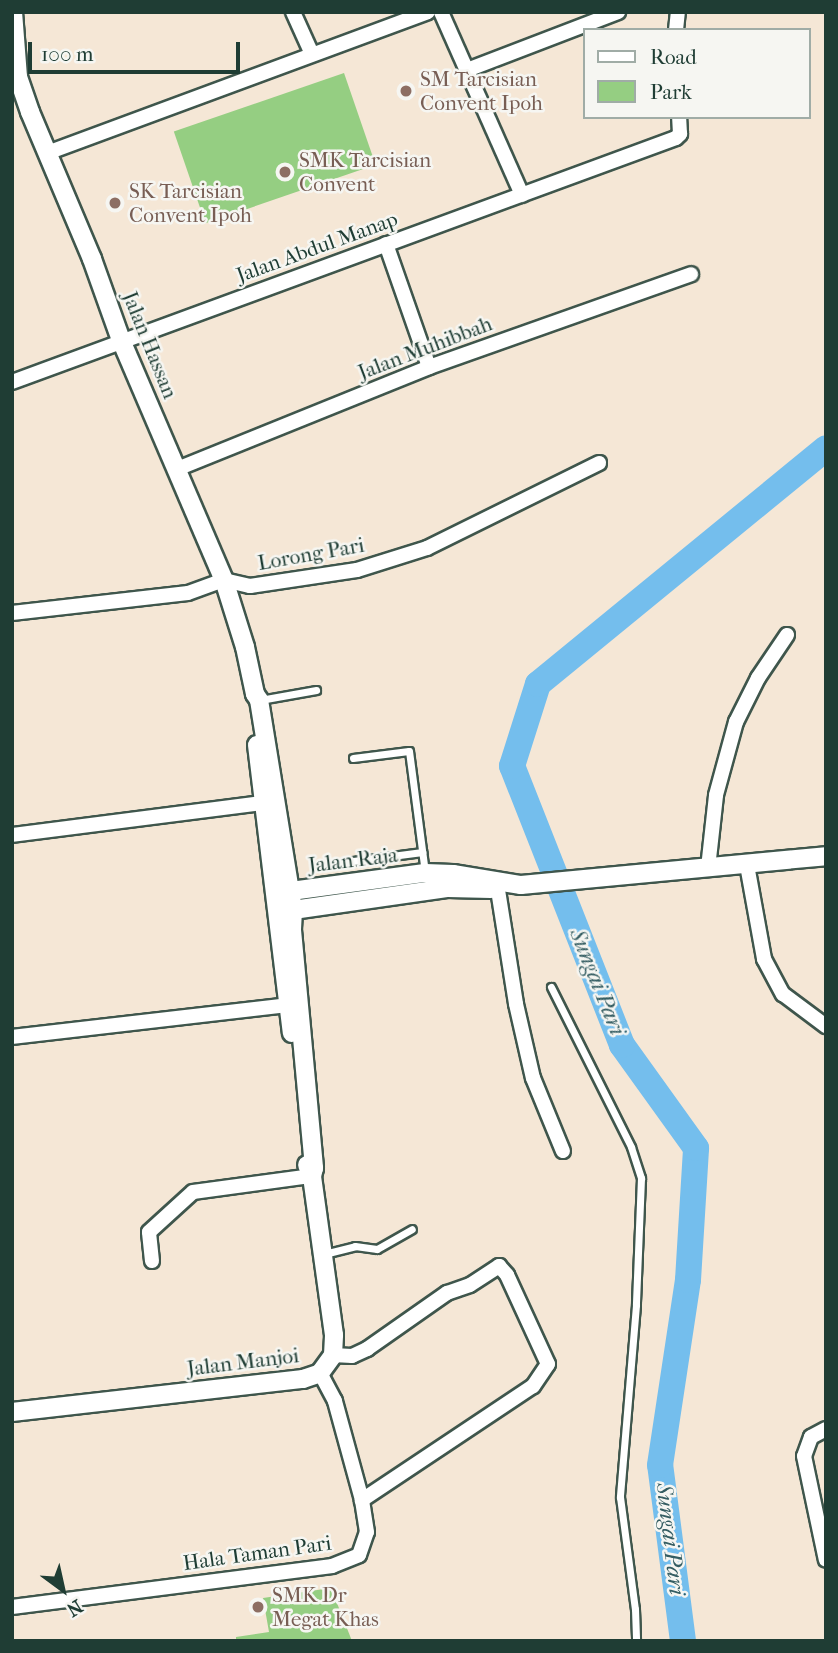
<!DOCTYPE html>
<style>
body{margin:0}
#map{position:relative;width:838px;height:1653px;overflow:hidden;background:#f5e7d6;font-family:"IM FELL French Canon",serif}
div>[style]{position:absolute}
[style*='--x']{left:calc(var(--x)*1px);top:calc(var(--y)*1px);width:calc(var(--w)*1px);rotate:calc(var(--a)*1deg)}
.green>*{inset:0;background:#95ce82;transform-origin:0 0}
.river>*{height:26px;margin:-13px;padding:0 13px;transform-origin:13px;border-radius:13px;background:#74beed}
.roads{filter:drop-shadow(2px 0 #3f564c) drop-shadow(-2px 0 #3f564c) drop-shadow(0 2px #3f564c) drop-shadow(0 -2px #3f564c)}
.service>*{height:7px;margin:-3.5px;padding:0 3.5px;transform-origin:3.5px;border-radius:3.5px;background:#fff}
.minor>*{height:14px;margin:-7px;padding:0 7px;transform-origin:7px;border-radius:7px;background:#fff}
.tertiary>*{height:18px;margin:-9px;padding:0 9px;transform-origin:9px;border-radius:9px;background:#fff}
.dots>*{width:19px;height:19px;translate:-50% -50%;box-sizing:border-box;border:4px solid #f6f6f2;border-radius:50%}
span{translate:-50% -50%;white-space:nowrap;text-align:center;line-height:1.15;-webkit-text-stroke:5px #f6f6f2;paint-order:stroke}
.education-label{font-size:21px;color:#785e54}
.left{translate:0 -50%;text-align:left}
.street-label{font-size:21px;color:#1f3d34}
.water-label{font-size:23px;color:#345d62;font-style:italic}
.frame{position:absolute;inset:0;border:14px solid #1f3d34;pointer-events:none}
.legend{position:absolute;left:583px;top:28px;width:228px;height:91px;box-sizing:border-box;background:#f6f6f2;border:2px solid #a0aca6;margin:0;padding:9px 12px;list-style:none;font-size:21px;color:#1f3d34}
.legend li{display:flex;align-items:center;gap:14px;height:35px}
.legend b{width:35px;border:2px solid #a0aca6}
.north{position:absolute;left:28px;top:1555px;width:70px;height:70px;-webkit-text-stroke:5px #f6f6f2;paint-order:stroke;rotate:147deg;font-size:19px;font-weight:700;line-height:28px;text-align:center;color:#1f3d34}
.north::after{content:'';display:block;margin:auto;width:24px;height:32px;background:#1f3d34;clip-path:polygon(50% 0,100% 100%,50% 72%,0 100%)}
.scale{position:absolute;left:28px;top:42px;width:212px;height:32px;box-sizing:border-box;border:4px solid #1f3d34;border-top:0;padding-left:9px;font-size:21px;line-height:24px;white-space:nowrap;color:#1f3d34;-webkit-text-stroke:5px #f6f6f2;paint-order:stroke}
</style>
<div id="map">
<div class="green">
<i style="left:344px;top:73px;width:97px;height:180px;rotate:71deg"></i>
<i style="clip-path:polygon(331px 1588px,352px 1641px,236px 1641px,236px 1637px,269px 1632px,263px 1598px)"></i>
</div>
<div class="river">
<i style="--x:683;--y:1641;--w:177;--a:-97.4"></i>
<i style="--x:660;--y:1465;--w:187;--a:-81.4"></i>
<i style="--x:688;--y:1280;--w:132;--a:-86.5"></i>
<i style="--x:696;--y:1148;--w:127;--a:-125.7"></i>
<i style="--x:622;--y:1045;--w:300;--a:-111.5"></i>
<i style="--x:512;--y:766;--w:86;--a:-72.4"></i>
<i style="--x:538;--y:684;--w:372;--a:-39.3"></i>
</div>
<div class="roads">
<div class="service">
<i style="--x:260;--y:700;--w:57;--a:-10.1"></i>
<i style="--x:353;--y:758;--w:56;--a:-7.1"></i>
<i style="--x:409;--y:751;--w:123;--a:82.5"></i>
<i style="--x:353;--y:861;--w:70;--a:-7.4"></i>
<i style="--x:551;--y:987;--w:179;--a:63.4"></i>
<i style="--x:631;--y:1147;--w:33;--a:72"></i>
<i style="--x:641;--y:1178;--w:127;--a:92.3"></i>
<i style="--x:636;--y:1305;--w:193;--a:94.8"></i>
<i style="--x:620;--y:1497;--w:113;--a:82.4"></i>
<i style="--x:635;--y:1609;--w:32;--a:88"></i>
<i style="--x:324;--y:1254;--w:32;--a:-14"></i>
<i style="--x:355;--y:1246;--w:22;--a:8"></i>
<i style="--x:377;--y:1249;--w:40;--a:-29.7"></i>
</div>
<div class="minor">
<i style="--x:293;--y:12;--w:46;--a:65.7"></i>
<i style="--x:441;--y:12;--w:200;--a:66.1"></i>
<i style="--x:676;--y:30;--w:18;--a:-84"></i>
<i style="--x:467;--y:70;--w:162;--a:-21"></i>
<i style="--x:47;--y:153;--w:406;--a:-20.3"></i>
<i style="--x:386;--y:244;--w:130;--a:70.7"></i>
<i style="--x:12;--y:382;--w:707;--a:-20.18"></i>
<i style="--x:676;--y:138;--w:6;--a:-45"></i>
<i style="--x:680;--y:134;--w:17;--a:-93"></i>
<i style="--x:177;--y:469;--w:272;--a:-22"></i>
<i style="--x:429;--y:367;--w:278;--a:-19.5"></i>
<i style="--x:12;--y:613;--w:177;--a:-6.5"></i>
<i style="--x:188;--y:593;--w:38;--a:-20"></i>
<i style="--x:224;--y:580;--w:27;--a:13"></i>
<i style="--x:250;--y:586;--w:108;--a:-8.5"></i>
<i style="--x:357;--y:570;--w:73;--a:-17.4"></i>
<i style="--x:427;--y:548;--w:192;--a:-26.3"></i>
<i style="--x:12;--y:835;--w:253;--a:-7.3"></i>
<i style="--x:747;--y:865;--w:96;--a:79.7"></i>
<i style="--x:764;--y:959;--w:40;--a:62"></i>
<i style="--x:783;--y:994;--w:54;--a:36.7"></i>
<i style="--x:708;--y:868;--w:73;--a:-83.7"></i>
<i style="--x:716;--y:795;--w:76;--a:-74.7"></i>
<i style="--x:736;--y:722;--w:49;--a:-63.4"></i>
<i style="--x:758;--y:678;--w:52;--a:-56"></i>
<i style="--x:498;--y:890;--w:115;--a:81"></i>
<i style="--x:516;--y:1004;--w:76;--a:77.1"></i>
<i style="--x:533;--y:1078;--w:79;--a:67.7"></i>
<i style="--x:12;--y:1037;--w:279;--a:-6.6"></i>
<i style="--x:152;--y:1261;--w:29;--a:-96"></i>
<i style="--x:149;--y:1232;--w:59;--a:-42.3"></i>
<i style="--x:193;--y:1192;--w:120;--a:-7.7"></i>
<i style="--x:333;--y:1355;--w:19;--a:3"></i>
<i style="--x:352;--y:1356;--w:17;--a:-25"></i>
<i style="--x:367;--y:1349;--w:98;--a:-35"></i>
<i style="--x:447;--y:1293;--w:24;--a:-19"></i>
<i style="--x:470;--y:1285;--w:35;--a:-33"></i>
<i style="--x:499;--y:1266;--w:12;--a:48"></i>
<i style="--x:507;--y:1275;--w:98;--a:65.3"></i>
<i style="--x:548;--y:1364;--w:27;--a:124"></i>
<i style="--x:533;--y:1386;--w:206;--a:146.3"></i>
<i style="--x:826;--y:1429;--w:17;--a:152"></i>
<i style="--x:811;--y:1437;--w:20;--a:110"></i>
<i style="--x:804;--y:1456;--w:106;--a:78.1"></i>
<i style="--x:12;--y:1607;--w:323;--a:-7.3"></i>
<i style="--x:332;--y:1566;--w:29;--a:-22"></i>
<i style="--x:359;--y:1555;--w:24;--a:-71"></i>
<i style="--x:367;--y:1532;--w:32;--a:-99"></i>
<i style="--x:362;--y:1500;--w:103;--a:-105.3"></i>
<i style="--x:335;--y:1401;--w:32;--a:-118"></i>
</div>
<div class="tertiary">
<i style="--x:13;--y:12;--w:65;--a:85.6"></i>
<i style="--x:18;--y:77;--w:37;--a:71"></i>
<i style="--x:30;--y:112;--w:160;--a:67.1"></i>
<i style="--x:92;--y:259;--w:86;--a:70.3"></i>
<i style="--x:121;--y:340;--w:261;--a:66.8"></i>
<i style="--x:224;--y:580;--w:70;--a:72.6"></i>
<i style="--x:245;--y:647;--w:48;--a:78"></i>
<i style="--x:255;--y:694;--w:7;--a:56"></i>
<i style="--x:259;--y:700;--w:213;--a:80.8"></i>
<i style="--x:293;--y:910;--w:20;--a:93"></i>
<i style="--x:292;--y:930;--w:239;--a:84.7"></i>
<i style="--x:314;--y:1168;--w:8;--a:104"></i>
<i style="--x:257;--y:745;--w:290;--a:83.1"></i>
<i style="--x:284;--y:897;--w:9;--a:-41"></i>
<i style="--x:291;--y:891;--w:135;--a:-7.7"></i>
<i style="--x:425;--y:873;--w:28;--a:2"></i>
<i style="--x:453;--y:874;--w:69;--a:9.2"></i>
<i style="--x:521;--y:885;--w:306;--a:-5.4"></i>
<i style="--x:283;--y:906;--w:11;--a:22"></i>
<i style="--x:293;--y:910;--w:157;--a:-8.1"></i>
<i style="--x:448;--y:888;--w:43;--a:1.3"></i>
<i style="--x:12;--y:1412;--w:293;--a:-6.5"></i>
<i style="--x:303;--y:1379;--w:18;--a:-19"></i>
<i style="--x:320;--y:1373;--w:22;--a:-54"></i>
<i style="--x:333;--y:1355;--w:20;--a:-87"></i>
<i style="--x:334;--y:1335;--w:161;--a:-97.9"></i>
<i style="--x:312;--y:1176;--w:12;--a:-114"></i>
</div>
</div>
<div class="dots">
<i style="left:406px;top:91px;background:#8d6e63"></i>
<i style="left:285px;top:172px;background:#8d6e63"></i>
<i style="left:115px;top:203px;background:#8d6e63"></i>
<i style="left:258px;top:1607px;background:#8d6e63"></i>
</div>
<div class="education-label">
<span class="left" style="left:420px;top:91px">SM Tarcisian<br>Convent Ipoh</span>
<span class="left" style="left:299px;top:172px">SMK Tarcisian<br>Convent</span>
<span class="left" style="left:129px;top:203px">SK Tarcisian<br>Convent Ipoh</span>
<span class="left" style="left:272px;top:1607px">SMK Dr<br>Megat Khas</span>
</div>
<div class="street-label">
<span style="left:317px;top:247px;rotate:-20deg">Jalan Abdul Manap</span>
<span style="left:150px;top:345px;rotate:68deg">Jalan Hassan</span>
<span style="left:425px;top:348px;rotate:-21deg">Jalan Muhibbah</span>
<span style="left:311px;top:554px;rotate:-10deg">Lorong Pari</span>
<span style="left:353px;top:860px;rotate:-7deg">Jalan Raja</span>
<span style="left:243px;top:1362px;rotate:-7deg">Jalan Manjoi</span>
<span style="left:257px;top:1553px;rotate:-8deg">Hala Taman Pari</span>
</div>
<div class="water-label">
<span style="left:597px;top:982px;rotate:68deg">Sungai Pari</span>
<span style="left:670px;top:1539px;rotate:83deg">Sungai Pari</span>
</div>
<div class="frame"></div>
<ul class="legend">
<li><b style="height:9px;background:#fff"></b>Road</li>
<li><b style="height:19px;background:#95ce82"></b>Park</li>
</ul>
<div class="north">N</div>
<div class="scale">100 m</div>
</div>
